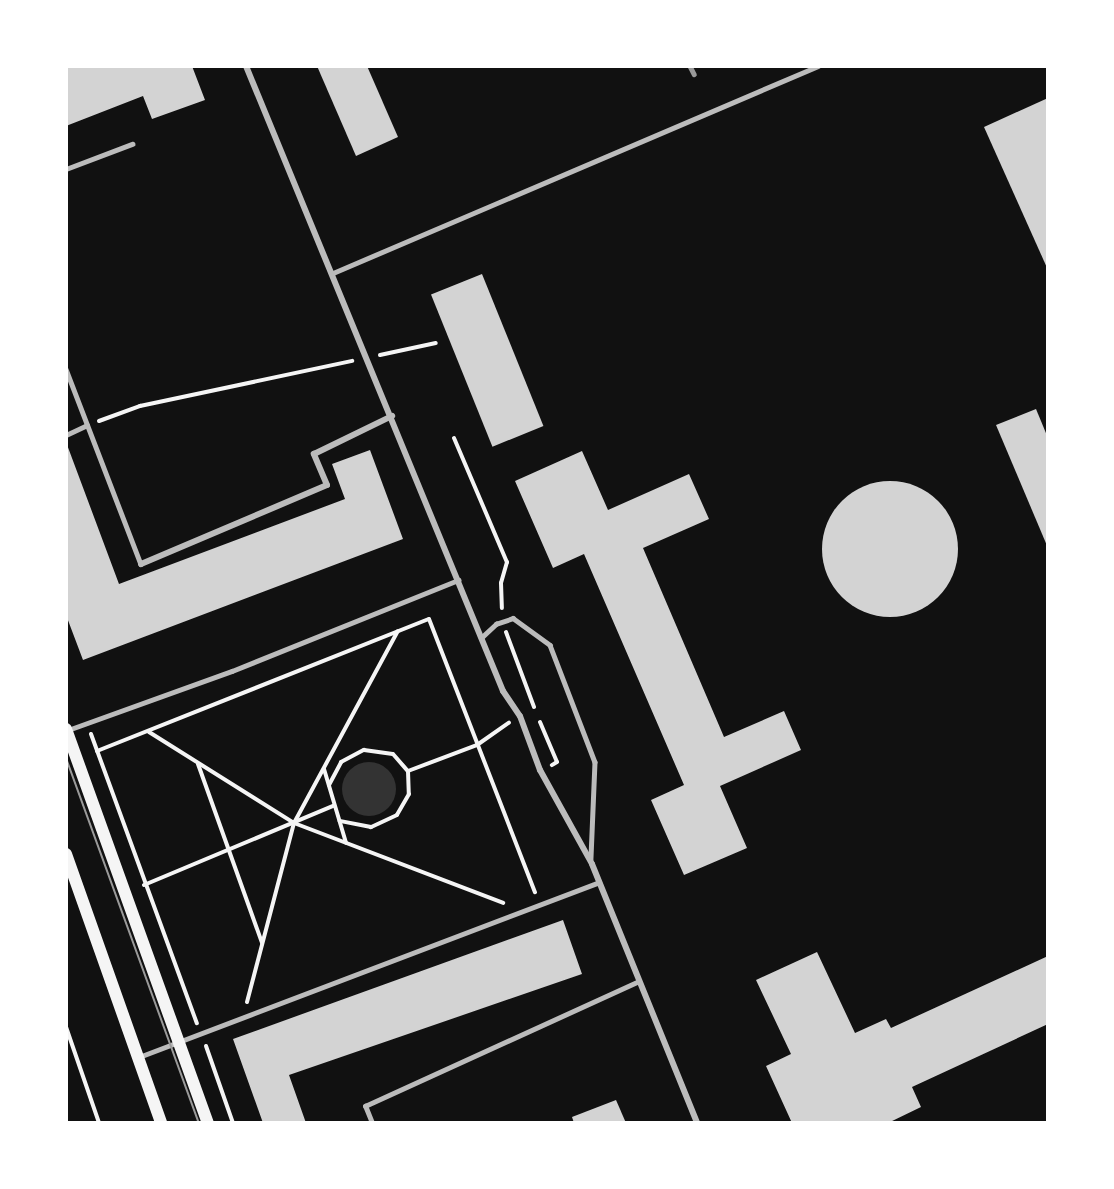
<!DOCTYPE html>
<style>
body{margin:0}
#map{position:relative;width:1114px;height:1189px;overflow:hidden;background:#111;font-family:Overpass,sans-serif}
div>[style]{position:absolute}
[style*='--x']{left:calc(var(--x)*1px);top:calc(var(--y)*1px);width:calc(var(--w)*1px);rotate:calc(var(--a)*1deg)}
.water>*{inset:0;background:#333}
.round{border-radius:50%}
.building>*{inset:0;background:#d3d3d3;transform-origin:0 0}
.path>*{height:4px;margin:-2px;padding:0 2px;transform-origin:2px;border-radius:2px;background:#f5f5f5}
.service>*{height:4.5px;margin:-2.25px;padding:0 2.25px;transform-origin:2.25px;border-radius:2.25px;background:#bcbcbc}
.minor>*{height:6px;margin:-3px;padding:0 3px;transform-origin:3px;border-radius:3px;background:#bcbcbc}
.secondary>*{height:12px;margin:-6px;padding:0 6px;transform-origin:6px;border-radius:6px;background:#f5f5f5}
.tram>*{height:1.5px;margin:-0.75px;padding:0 0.75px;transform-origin:0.75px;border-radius:0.75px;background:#9a9a9a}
.rail>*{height:4.5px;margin:-2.25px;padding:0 2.25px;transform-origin:2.25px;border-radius:2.25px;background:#9a9a9a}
span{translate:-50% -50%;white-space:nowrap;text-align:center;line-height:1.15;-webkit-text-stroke:4.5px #fff;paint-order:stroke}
.frame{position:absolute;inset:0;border:68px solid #fff;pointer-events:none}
</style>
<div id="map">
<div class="water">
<i class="round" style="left:342px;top:762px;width:54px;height:54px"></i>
</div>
<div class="building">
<i style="clip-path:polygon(66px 66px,192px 66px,205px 100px,152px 119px,143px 96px,66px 126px)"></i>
<i style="clip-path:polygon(317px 66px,367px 66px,398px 137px,356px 156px)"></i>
<i style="clip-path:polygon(1048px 98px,1048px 270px,984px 127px)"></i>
<i style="left:482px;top:274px;width:164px;height:55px;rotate:68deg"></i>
<i style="clip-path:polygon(1036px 409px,1048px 438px,1048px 548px,996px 425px)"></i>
<i style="clip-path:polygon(66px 442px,119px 584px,345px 499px,332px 464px,370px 450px,403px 539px,83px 660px,66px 615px)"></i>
<i style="clip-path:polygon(582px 451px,608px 510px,689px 474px,709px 519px,643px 548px,724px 737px,784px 711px,801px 750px,720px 786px,747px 848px,684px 875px,651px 800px,684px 785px,584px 554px,553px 568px,515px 481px)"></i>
<i class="round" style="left:822px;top:481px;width:136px;height:136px"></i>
<i style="clip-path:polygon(563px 920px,582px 974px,289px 1075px,306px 1123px,263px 1123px,233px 1039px)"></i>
<i style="clip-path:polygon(817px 952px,855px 1033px,886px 1019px,891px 1028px,1048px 956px,1048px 1024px,912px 1087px,921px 1107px,888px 1123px,792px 1123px,766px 1066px,791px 1054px,756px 980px)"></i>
<i style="clip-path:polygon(616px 1100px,626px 1123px,574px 1123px,572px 1117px)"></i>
</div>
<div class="path">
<i style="--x:380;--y:355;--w:57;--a:-12.1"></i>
<i style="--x:99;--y:421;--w:44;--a:-20.1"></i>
<i style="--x:140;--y:406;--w:217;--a:-12"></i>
<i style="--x:454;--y:438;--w:135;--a:66.9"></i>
<i style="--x:507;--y:562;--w:22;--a:106"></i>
<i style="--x:501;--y:583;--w:25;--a:88"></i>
<i style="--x:506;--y:632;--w:80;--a:69.5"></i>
<i style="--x:540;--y:722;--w:43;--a:67"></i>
<i style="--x:557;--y:762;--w:6;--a:149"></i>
<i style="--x:149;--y:732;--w:171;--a:32.1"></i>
<i style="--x:294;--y:823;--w:218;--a:-61.6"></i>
<i style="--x:91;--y:734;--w:308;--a:69.9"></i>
<i style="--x:97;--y:751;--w:357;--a:-21.7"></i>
<i style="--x:429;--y:619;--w:293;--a:68.8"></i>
<i style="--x:198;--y:764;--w:190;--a:70.3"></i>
<i style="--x:324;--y:769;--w:77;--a:73.4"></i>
<i style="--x:408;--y:771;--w:74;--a:-20.6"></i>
<i style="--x:477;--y:745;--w:39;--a:-35"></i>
<i style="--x:329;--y:785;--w:26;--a:-62"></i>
<i style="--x:341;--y:762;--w:26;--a:-28"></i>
<i style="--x:364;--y:750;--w:29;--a:8"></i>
<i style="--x:393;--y:754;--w:23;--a:49"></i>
<i style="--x:408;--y:771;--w:23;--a:88"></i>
<i style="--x:409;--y:794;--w:24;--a:120"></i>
<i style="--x:397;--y:815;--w:29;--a:155"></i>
<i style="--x:371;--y:827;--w:32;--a:-169"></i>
<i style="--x:144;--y:885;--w:205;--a:-22.7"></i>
<i style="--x:247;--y:1002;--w:185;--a:-75.3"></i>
<i style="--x:294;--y:823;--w:224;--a:20.9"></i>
<i style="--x:66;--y:1027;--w:102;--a:71"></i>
<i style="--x:206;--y:1046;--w:82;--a:70.7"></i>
</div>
<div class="service">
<i style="--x:66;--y:169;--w:71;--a:-20.7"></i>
<i style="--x:333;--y:273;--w:527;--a:-23.11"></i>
<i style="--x:66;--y:369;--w:209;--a:69"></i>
<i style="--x:66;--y:435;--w:23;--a:-25"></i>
<i style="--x:481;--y:638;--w:21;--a:-43"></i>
<i style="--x:496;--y:624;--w:18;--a:-19"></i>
<i style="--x:513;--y:618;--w:46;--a:36.1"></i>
<i style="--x:550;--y:645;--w:125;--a:69"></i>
<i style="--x:595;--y:762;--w:97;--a:92.4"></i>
<i style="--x:68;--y:730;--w:174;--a:-19.8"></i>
<i style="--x:232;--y:671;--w:244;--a:-21.9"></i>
<i style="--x:139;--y:1057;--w:492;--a:-20.8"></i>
<i style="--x:372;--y:1123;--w:18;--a:-112"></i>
<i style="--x:365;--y:1106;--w:299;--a:-24.5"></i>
</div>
<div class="minor">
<i style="--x:246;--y:66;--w:676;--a:67.65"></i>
<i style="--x:503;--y:691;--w:30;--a:56"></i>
<i style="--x:520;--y:716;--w:58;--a:69.7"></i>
<i style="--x:540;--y:770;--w:107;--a:61"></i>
<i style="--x:592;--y:864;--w:279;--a:67.9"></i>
<i style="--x:141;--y:564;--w:202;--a:-23"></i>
<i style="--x:327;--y:485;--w:34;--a:-113"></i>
<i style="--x:314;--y:454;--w:87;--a:-26"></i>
</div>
<div class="secondary">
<i style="--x:66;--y:729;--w:419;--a:70.2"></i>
<i style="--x:66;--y:854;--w:285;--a:70.5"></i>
</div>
<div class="tram">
<i style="--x:66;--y:757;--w:389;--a:70"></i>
</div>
<div class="rail">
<i style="--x:690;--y:66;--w:9;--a:63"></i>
</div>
<div class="frame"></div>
</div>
